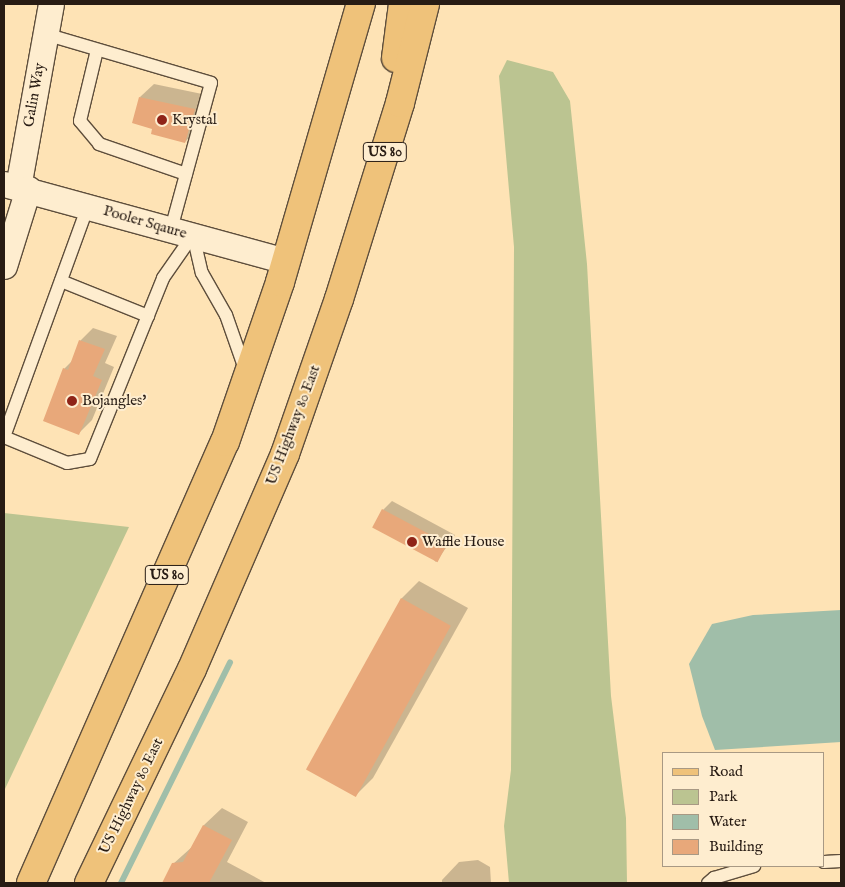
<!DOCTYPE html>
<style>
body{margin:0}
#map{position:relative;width:845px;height:887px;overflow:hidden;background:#fee3b5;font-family:"IM FELL English",serif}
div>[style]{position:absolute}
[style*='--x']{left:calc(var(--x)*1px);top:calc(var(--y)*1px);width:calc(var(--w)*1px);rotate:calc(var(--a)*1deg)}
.green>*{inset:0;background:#bbc491}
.water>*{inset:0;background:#a0bea9}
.shadow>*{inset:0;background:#0003}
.stream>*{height:6px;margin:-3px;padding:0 3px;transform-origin:3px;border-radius:3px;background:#a0bea9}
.building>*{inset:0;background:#e8a87a;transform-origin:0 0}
.roads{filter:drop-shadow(1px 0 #5e4e3c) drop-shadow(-1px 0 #5e4e3c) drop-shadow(0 1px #5e4e3c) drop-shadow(0 -1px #5e4e3c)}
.service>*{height:12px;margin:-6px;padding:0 6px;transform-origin:6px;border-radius:6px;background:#feedcf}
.minor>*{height:25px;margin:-12.5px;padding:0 12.5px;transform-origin:12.5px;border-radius:12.5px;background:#feedcf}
.primary>*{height:28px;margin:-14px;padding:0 14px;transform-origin:14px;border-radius:14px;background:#efc27a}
.dots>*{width:14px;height:14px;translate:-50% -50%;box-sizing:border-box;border:2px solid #feedcf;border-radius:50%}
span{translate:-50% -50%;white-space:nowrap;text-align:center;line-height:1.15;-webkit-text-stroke:4px #feedcf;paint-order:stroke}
.shield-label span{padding:1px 4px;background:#feedcf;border:1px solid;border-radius:4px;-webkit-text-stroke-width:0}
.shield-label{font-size:14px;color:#281c14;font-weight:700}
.street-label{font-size:15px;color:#281c14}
.poi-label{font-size:15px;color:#281c14}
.left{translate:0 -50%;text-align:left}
.frame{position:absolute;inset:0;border:5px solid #281c14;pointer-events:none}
.legend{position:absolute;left:662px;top:752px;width:162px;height:115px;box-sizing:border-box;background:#feedcf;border:1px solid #a89984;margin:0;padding:6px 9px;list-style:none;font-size:15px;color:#281c14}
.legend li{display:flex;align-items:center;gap:10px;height:25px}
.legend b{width:25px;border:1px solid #a89984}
</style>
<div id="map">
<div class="green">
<i style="clip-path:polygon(507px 60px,553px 72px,570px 101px,587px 264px,611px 696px,626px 818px,627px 883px,509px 883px,504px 826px,511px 770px,514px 247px,499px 76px)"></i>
<i style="clip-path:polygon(4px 513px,129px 527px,4px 791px)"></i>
</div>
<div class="water">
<i style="clip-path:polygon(841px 610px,841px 742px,715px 750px,702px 716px,689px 664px,712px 624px,753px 615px)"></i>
</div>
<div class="shadow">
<i style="clip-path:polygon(154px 84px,207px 95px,198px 128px,185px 142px,154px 128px,140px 97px)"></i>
<i style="clip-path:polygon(93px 328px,117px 336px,105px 363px,114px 367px,92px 420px,79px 433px,64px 369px,72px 361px,80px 341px)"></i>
<i style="clip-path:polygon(392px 501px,455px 535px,436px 562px,383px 510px)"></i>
<i style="clip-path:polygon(419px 581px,468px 608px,373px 778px,355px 796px,402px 598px)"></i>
<i style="clip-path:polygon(222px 808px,248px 822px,227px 862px,266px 883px,167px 883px,167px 876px,173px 864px,193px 846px,204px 825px)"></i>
<i style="clip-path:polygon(478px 860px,490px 867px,491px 883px,442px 883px,442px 880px,459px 862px)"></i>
</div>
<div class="stream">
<i style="--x:121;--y:883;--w:246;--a:-63.7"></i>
</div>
<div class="building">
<i style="clip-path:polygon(139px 97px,195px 109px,185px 143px,151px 134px,152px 129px,132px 123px)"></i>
<i style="clip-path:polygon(79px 340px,105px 349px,93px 376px,102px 380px,79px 435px,43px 421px,63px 368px,68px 370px)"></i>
<i style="left:382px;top:509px;width:74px;height:21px;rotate:28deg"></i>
<i style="left:401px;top:598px;width:57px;height:196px;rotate:29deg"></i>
<i style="clip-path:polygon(203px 825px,232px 840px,209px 883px,162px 883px,172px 863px,183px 862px)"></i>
</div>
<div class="roads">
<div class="service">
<i style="--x:45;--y:34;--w:173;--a:16.4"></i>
<i style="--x:211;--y:83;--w:151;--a:105.3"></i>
<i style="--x:97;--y:50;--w:73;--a:103.5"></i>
<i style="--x:80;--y:121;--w:30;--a:50"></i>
<i style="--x:99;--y:144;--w:92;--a:19"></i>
<i style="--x:88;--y:206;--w:246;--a:110"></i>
<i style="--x:4;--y:437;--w:68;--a:22.4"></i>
<i style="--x:67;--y:463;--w:23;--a:-10"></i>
<i style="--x:90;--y:459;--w:195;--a:-68"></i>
<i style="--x:163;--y:278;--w:52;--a:-55.1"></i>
<i style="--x:193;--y:235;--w:39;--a:77"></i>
<i style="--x:202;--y:273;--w:48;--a:60.3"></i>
<i style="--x:226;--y:315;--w:60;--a:70.7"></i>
<i style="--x:61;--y:281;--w:94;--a:21.9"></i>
<i style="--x:824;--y:862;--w:17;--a:-3"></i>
<i style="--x:708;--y:883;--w:8;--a:-40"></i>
<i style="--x:714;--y:878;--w:42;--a:-16.7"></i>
</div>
<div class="minor">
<i style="--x:4;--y:184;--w:292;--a:15.3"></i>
<i style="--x:18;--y:187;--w:186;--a:-79.8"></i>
<i style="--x:4;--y:266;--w:81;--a:-72.7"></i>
</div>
<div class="primary">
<i style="--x:396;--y:58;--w:54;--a:-82.6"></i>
<i style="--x:31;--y:883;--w:482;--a:-66.3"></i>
<i style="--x:225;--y:442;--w:169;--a:-71"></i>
<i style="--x:280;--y:282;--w:290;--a:-73.8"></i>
<i style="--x:89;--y:883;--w:237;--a:-64.3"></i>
<i style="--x:192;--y:669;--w:234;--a:-66.6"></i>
<i style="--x:285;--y:454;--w:164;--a:-70.8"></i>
<i style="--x:339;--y:299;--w:205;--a:-72.7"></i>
<i style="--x:400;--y:103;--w:102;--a:-75.8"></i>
</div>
</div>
<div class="dots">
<i style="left:162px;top:120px;background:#8f2418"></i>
<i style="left:72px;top:401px;background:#8f2418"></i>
<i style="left:412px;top:542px;background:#8f2418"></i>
</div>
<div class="shield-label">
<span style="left:385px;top:152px">US 80</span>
<span style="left:167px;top:575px">US 80</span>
</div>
<div class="street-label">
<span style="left:34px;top:95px;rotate:-80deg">Galin Way</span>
<span style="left:145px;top:222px;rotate:16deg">Pooler Sqaure</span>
<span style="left:293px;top:425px;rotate:-69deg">US Highway 80 East</span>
<span style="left:131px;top:796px;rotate:-64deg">US Highway 80 East</span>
</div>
<div class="poi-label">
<span class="left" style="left:172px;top:120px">Krystal</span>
<span class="left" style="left:82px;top:401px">Bojangles'</span>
<span class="left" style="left:422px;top:542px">Waffle House</span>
</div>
<div class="frame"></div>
<ul class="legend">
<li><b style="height:6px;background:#efc27a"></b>Road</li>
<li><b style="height:14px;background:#bbc491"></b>Park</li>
<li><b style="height:14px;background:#a0bea9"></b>Water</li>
<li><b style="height:14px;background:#e8a87a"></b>Building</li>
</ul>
</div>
